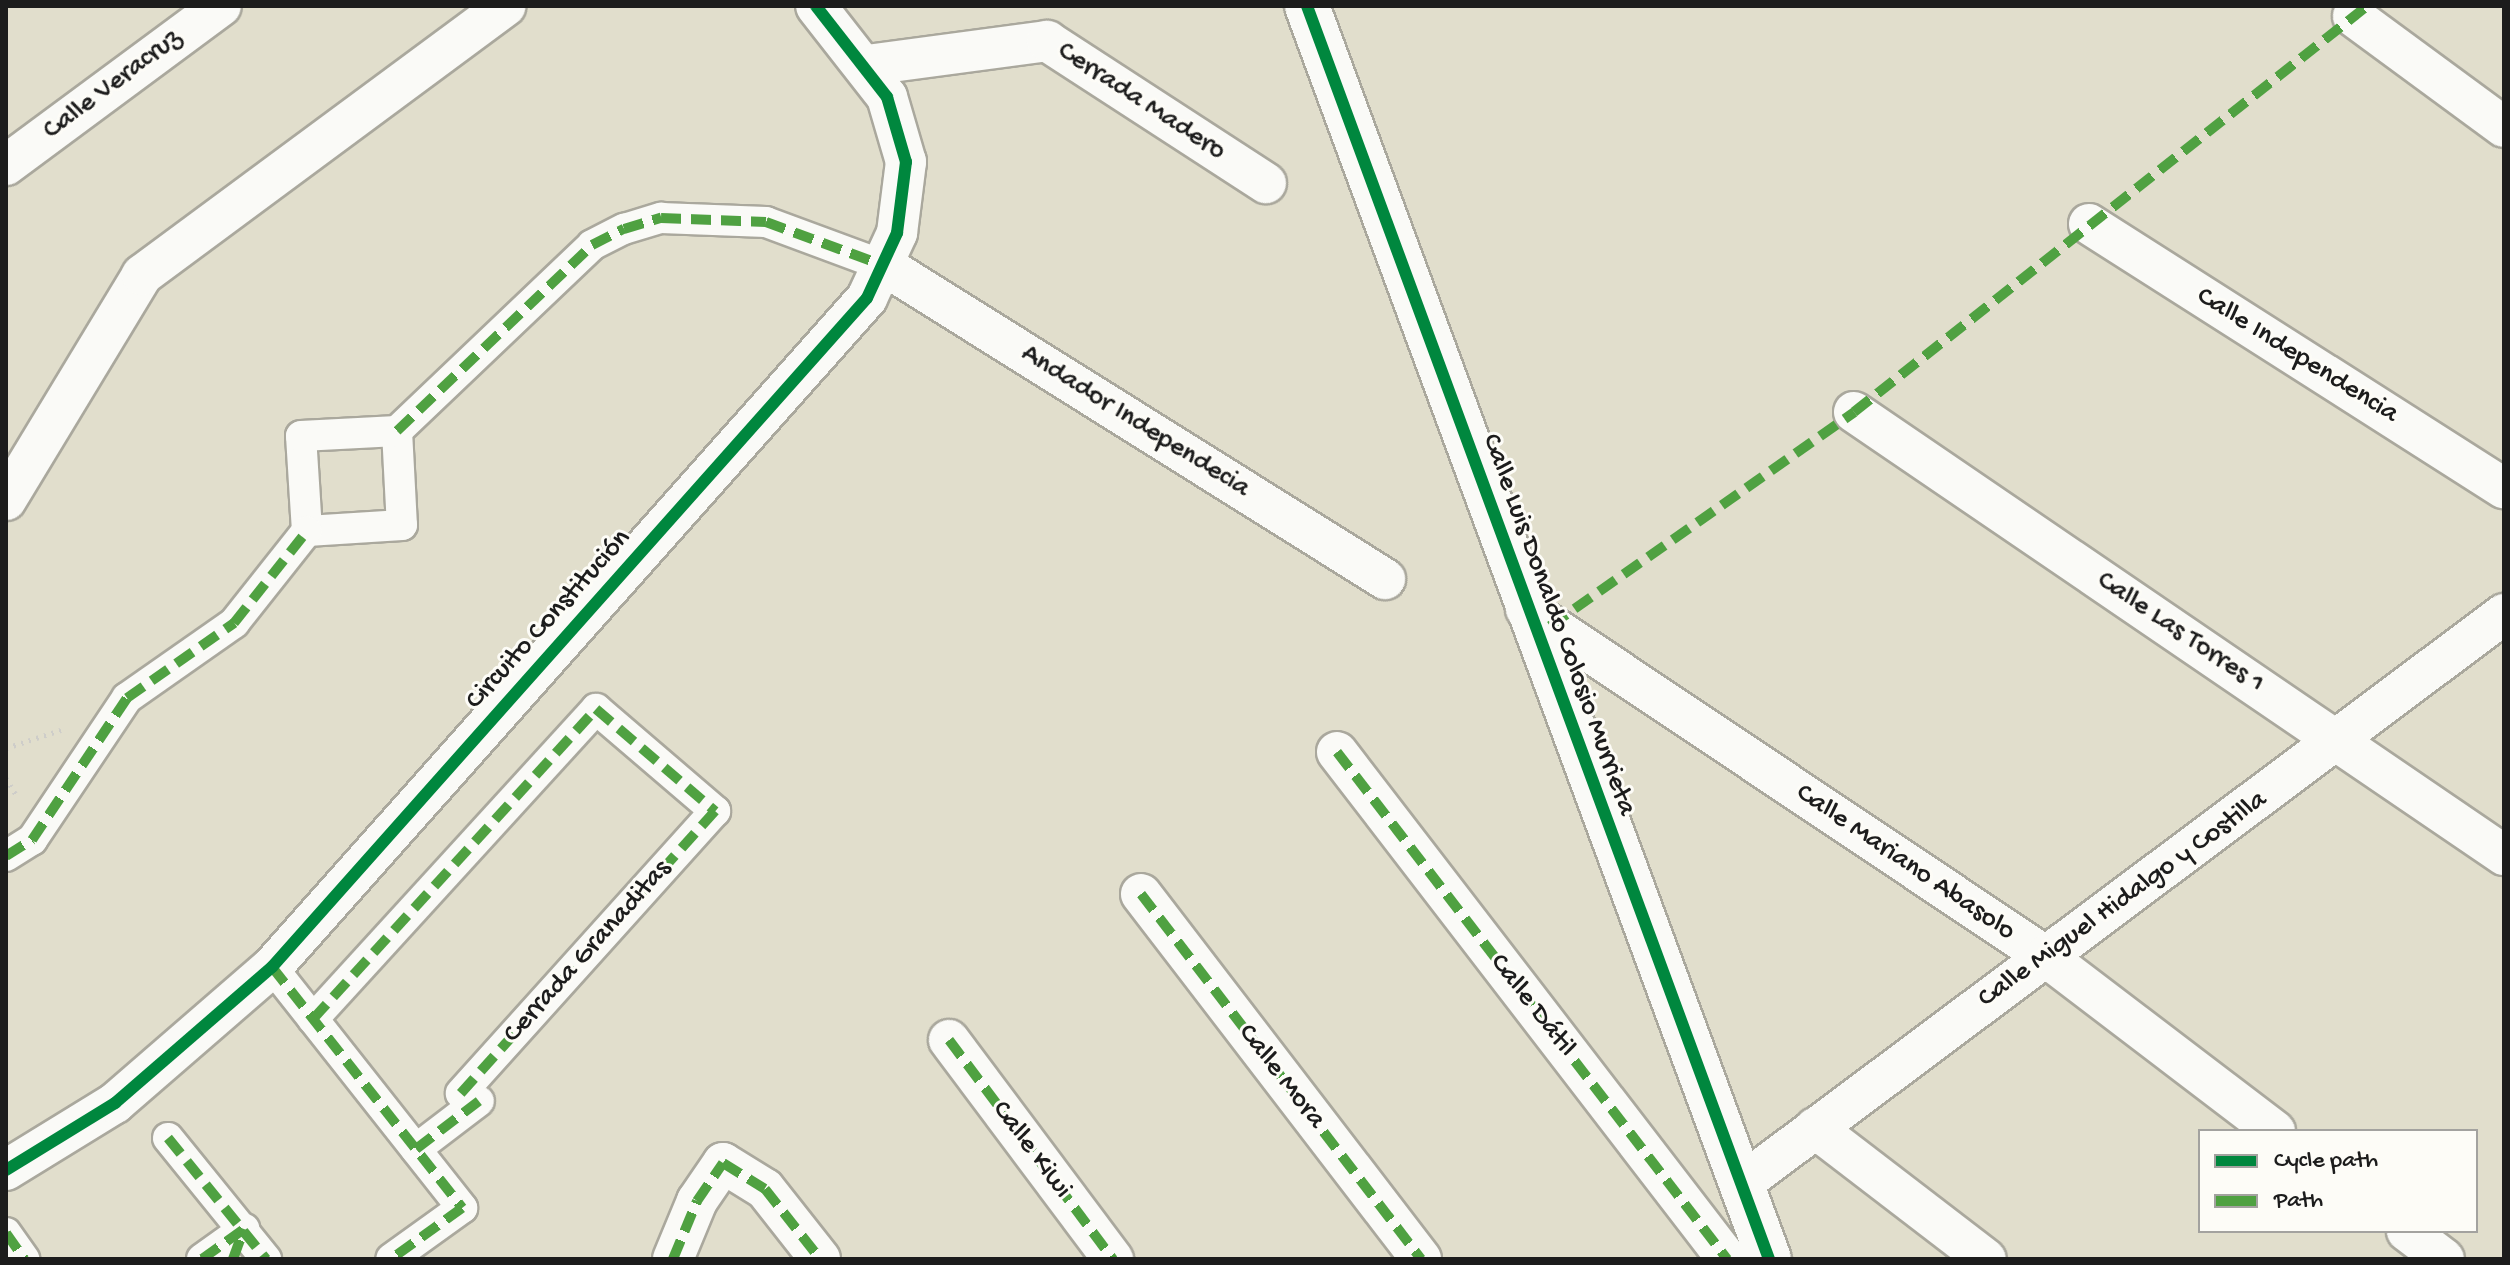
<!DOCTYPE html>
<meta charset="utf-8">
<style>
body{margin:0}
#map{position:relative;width:2510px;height:1265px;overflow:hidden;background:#e1decc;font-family:"Gochi Hand",sans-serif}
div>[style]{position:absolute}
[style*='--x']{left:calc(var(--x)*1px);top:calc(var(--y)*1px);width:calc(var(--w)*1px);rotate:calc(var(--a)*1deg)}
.path>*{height:5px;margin-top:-2.5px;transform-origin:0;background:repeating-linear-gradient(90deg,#cecdc9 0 2px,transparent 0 8px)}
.roads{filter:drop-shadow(2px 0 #aaa89d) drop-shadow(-2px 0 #aaa89d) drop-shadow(0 2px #aaa89d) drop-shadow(0 -2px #aaa89d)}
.pedestrian>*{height:30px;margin:-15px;padding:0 15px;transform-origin:15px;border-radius:15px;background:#fafaf7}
.minor>*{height:40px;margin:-20px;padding:0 20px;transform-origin:20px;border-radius:20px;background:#fafaf7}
.tertiary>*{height:44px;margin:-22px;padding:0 22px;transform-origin:22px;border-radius:22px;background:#fafaf7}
.quiet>*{height:10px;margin-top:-5px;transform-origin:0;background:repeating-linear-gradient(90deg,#4fa141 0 20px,transparent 0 30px)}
.cycleway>*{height:12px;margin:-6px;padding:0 6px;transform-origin:6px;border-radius:6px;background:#00873e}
span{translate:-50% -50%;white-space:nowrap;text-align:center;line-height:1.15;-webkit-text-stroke:6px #fdfcf7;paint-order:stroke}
.street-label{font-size:28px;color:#1c1c1c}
.frame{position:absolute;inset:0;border:8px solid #1c1c1c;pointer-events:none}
.legend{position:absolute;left:2198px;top:1129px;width:280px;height:104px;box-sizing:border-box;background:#fdfcf7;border:2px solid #a3a29f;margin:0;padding:10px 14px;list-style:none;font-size:24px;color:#1c1c1c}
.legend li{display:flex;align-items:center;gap:16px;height:40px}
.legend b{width:40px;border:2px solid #a3a29f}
</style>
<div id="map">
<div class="path">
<i style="--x:6;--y:748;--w:58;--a:-18.1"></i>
<i style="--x:6;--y:778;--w:23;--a:59"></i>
</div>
<div class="roads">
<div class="pedestrian">
<i style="--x:397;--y:431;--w:269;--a:-43.6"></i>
<i style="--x:592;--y:245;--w:36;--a:-27"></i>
<i style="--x:624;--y:229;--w:39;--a:-17"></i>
<i style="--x:661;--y:218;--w:105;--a:2.2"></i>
<i style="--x:766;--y:222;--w:127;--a:20.3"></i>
<i style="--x:397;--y:431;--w:94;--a:87"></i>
<i style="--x:402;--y:525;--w:95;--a:176.4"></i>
<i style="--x:307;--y:531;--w:95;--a:-93.6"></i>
<i style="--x:301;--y:436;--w:96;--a:-3"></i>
<i style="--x:6;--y:856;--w:31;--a:-32"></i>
<i style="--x:32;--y:840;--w:171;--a:-56.2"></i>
<i style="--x:127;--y:698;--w:131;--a:-35"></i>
<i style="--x:234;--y:623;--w:117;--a:-51.6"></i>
<i style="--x:272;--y:967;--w:307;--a:51.7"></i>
<i style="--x:462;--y:1208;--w:87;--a:144.3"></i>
<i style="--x:313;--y:1019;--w:420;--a:-47.6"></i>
<i style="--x:596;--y:709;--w:157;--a:40.6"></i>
<i style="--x:715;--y:811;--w:380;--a:132"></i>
<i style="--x:168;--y:1138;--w:156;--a:51"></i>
<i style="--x:416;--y:1149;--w:79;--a:-37.3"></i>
<i style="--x:6;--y:1233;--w:32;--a:55"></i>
<i style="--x:202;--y:1259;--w:52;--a:-35.5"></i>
</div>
<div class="minor">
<i style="--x:2353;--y:16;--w:187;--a:36.3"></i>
<i style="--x:868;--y:65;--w:181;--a:-7.6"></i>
<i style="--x:1047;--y:41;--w:261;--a:33"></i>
<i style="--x:6;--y:165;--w:267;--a:-36.5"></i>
<i style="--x:2089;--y:224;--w:492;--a:32.5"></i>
<i style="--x:885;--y:266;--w:590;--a:32.05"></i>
<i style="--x:1854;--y:412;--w:787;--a:34.28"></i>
<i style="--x:6;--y:500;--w:263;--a:-58.8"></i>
<i style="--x:142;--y:275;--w:452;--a:-36.5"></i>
<i style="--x:1526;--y:609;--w:624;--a:33.77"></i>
<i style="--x:2045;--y:956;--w:289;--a:37.3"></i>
<i style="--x:1337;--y:752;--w:640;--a:52.43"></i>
<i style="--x:1141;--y:894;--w:460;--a:52.5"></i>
<i style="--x:949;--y:1040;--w:274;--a:53.2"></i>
<i style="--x:1815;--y:1128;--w:215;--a:37.5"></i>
<i style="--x:6;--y:1170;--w:128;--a:-31.6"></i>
<i style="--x:115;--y:1103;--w:208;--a:-40.9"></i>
<i style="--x:272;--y:967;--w:895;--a:-48.35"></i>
<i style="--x:867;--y:298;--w:72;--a:-65.2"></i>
<i style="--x:897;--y:233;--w:72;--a:-82.8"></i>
<i style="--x:906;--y:162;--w:68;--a:-106.3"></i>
<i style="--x:887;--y:97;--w:115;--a:-128"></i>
<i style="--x:1740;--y:1185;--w:954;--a:-36.77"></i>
<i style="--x:2407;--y:1231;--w:46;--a:37.1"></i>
<i style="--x:673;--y:1259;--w:63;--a:-67.5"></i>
<i style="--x:697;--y:1201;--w:46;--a:-55.6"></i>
<i style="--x:723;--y:1163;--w:49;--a:31.8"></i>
<i style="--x:765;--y:1189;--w:89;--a:51.8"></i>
</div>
<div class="tertiary">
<i style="--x:1307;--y:6;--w:1335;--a:69.76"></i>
</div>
</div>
<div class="quiet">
<i style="--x:397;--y:431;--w:269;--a:-43.6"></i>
<i style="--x:592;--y:245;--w:36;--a:-27"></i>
<i style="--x:624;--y:229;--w:39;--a:-17"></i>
<i style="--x:661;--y:218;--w:105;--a:2.2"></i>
<i style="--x:766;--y:222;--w:127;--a:20.3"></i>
<i style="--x:1550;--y:626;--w:372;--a:-35.1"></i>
<i style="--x:1854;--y:412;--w:654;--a:-38.36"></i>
<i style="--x:1337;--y:752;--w:640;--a:52.43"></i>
<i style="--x:6;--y:856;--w:31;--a:-32"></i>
<i style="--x:32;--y:840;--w:171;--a:-56.2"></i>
<i style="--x:127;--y:698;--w:131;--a:-35"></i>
<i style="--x:234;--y:623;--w:117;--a:-51.6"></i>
<i style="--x:1141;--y:894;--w:460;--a:52.5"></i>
<i style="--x:272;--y:967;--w:307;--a:51.7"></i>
<i style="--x:462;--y:1208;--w:87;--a:144.3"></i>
<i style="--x:313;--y:1019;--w:420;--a:-47.6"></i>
<i style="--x:596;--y:709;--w:157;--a:40.6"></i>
<i style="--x:715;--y:811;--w:380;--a:132"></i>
<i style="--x:949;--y:1040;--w:274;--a:53.2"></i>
<i style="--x:168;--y:1138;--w:156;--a:51"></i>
<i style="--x:416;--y:1149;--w:79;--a:-37.3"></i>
<i style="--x:6;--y:1233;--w:32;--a:55"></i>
<i style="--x:202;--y:1259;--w:52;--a:-35.5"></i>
<i style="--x:233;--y:1259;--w:32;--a:-70"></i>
<i style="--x:673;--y:1259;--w:63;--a:-67.5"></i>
<i style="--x:697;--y:1201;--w:46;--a:-55.6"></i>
<i style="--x:723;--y:1163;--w:49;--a:31.8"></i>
<i style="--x:765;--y:1189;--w:89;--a:51.8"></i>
</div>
<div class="cycleway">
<i style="--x:1307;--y:6;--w:1335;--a:69.76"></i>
<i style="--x:6;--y:1170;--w:128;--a:-31.6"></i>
<i style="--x:115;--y:1103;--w:208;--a:-40.9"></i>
<i style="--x:272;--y:967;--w:895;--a:-48.35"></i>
<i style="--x:867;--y:298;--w:72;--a:-65.2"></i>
<i style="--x:897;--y:233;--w:72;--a:-82.8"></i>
<i style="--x:906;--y:162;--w:68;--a:-106.3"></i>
<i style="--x:887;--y:97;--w:115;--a:-128"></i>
</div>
<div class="street-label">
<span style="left:113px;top:85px;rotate:-37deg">Calle Veracruz</span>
<span style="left:1141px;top:102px;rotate:33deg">Cerrada Madero</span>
<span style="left:2297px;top:356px;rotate:32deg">Calle Independencia</span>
<span style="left:1135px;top:422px;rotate:32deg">Andador Independecia</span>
<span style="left:549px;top:620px;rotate:-48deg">Circuito Constitución</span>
<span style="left:1558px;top:625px;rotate:70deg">Calle Luis Donaldo Colosio Murrieta</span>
<span style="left:2180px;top:633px;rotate:34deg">Calle Las Torres 1</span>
<span style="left:1905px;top:863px;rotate:34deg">Calle Mariano Abasolo</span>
<span style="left:2123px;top:900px;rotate:-36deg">Calle Miguel Hidalgo y Costilla</span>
<span style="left:588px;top:952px;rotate:-48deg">Cerrada Granaditas</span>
<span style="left:1532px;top:1006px;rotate:52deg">Calle Dátil</span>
<span style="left:1281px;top:1077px;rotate:52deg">Calle Mora</span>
<span style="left:1031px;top:1150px;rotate:53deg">Calle Kiwi</span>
</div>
<div class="frame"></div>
<ul class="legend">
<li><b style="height:10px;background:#00873e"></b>Cycle path</li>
<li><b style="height:10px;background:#4fa141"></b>Path</li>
</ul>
</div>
